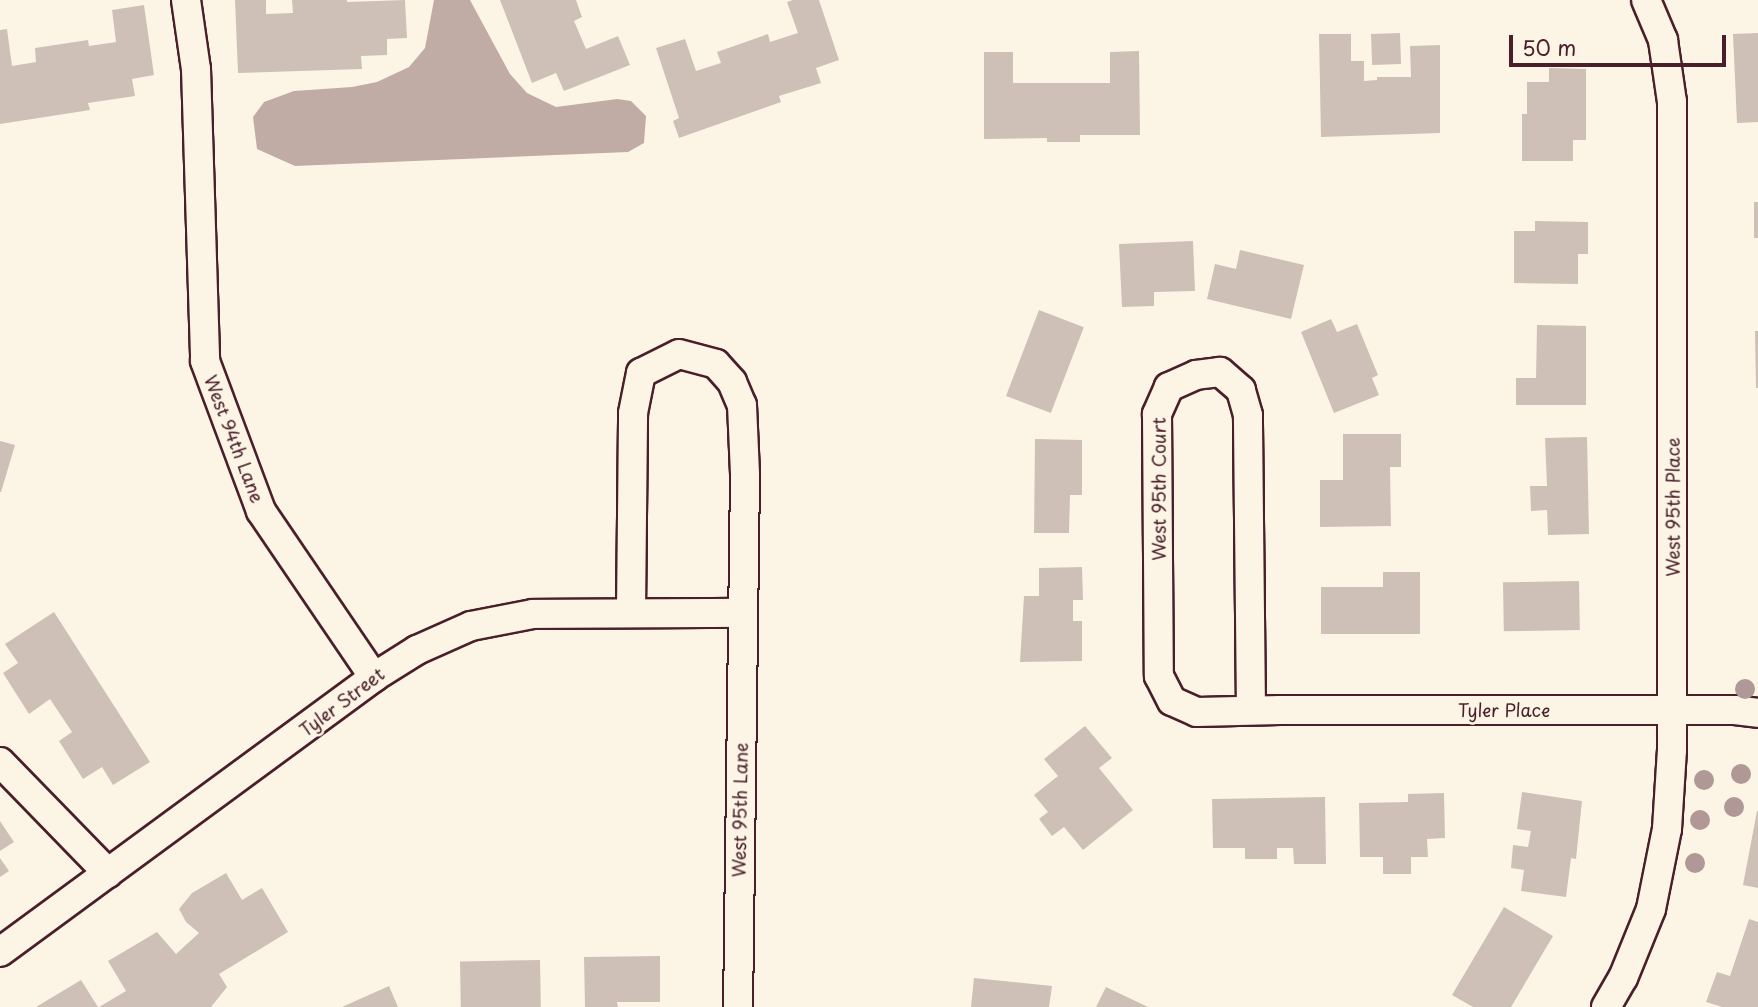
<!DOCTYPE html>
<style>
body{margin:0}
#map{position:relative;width:1758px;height:1007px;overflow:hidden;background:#fcf5e5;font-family:"Playpen Sans",sans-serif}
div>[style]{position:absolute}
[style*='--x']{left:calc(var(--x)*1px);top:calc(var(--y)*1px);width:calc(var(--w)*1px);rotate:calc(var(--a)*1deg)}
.water>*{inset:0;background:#c0aca5}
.building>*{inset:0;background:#cfc0b7;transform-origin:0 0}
.roads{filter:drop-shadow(2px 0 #4a1f2b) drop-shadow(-2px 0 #4a1f2b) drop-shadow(0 2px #4a1f2b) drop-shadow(0 -2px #4a1f2b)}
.street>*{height:28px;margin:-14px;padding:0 14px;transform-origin:14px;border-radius:14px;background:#fcf5e5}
.trees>*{width:20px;height:20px;margin:-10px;border-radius:50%;background:#af9895}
span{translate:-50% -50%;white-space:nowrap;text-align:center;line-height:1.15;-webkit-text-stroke:5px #fcf5e5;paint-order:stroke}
.street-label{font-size:18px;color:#4a1f2b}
.scale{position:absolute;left:1509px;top:35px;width:217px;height:32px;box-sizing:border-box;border:4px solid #4a1f2b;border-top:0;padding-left:9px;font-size:21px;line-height:24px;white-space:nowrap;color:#4a1f2b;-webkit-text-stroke:5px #fcf5e5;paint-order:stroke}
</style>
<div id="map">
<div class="water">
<i style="clip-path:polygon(434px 0,470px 0,510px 74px,527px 93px,556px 107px,617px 99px,631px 101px,646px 116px,644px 143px,628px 152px,295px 166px,257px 149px,253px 117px,264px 102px,294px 91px,352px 87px,377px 82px,409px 67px,425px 48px)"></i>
</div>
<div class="building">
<i style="clip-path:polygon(235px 0,266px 0,266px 14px,293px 13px,292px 0,347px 0,347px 2px,405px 0,407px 38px,387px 39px,387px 55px,361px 56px,362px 69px,238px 73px)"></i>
<i style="clip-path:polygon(500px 0,576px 0,582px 17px,574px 21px,586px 49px,618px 36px,630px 65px,564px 91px,556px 73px,532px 83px)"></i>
<i style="clip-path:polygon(793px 0,819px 0,839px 60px,816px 68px,821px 83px,779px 96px,781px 102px,679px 138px,673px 121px,679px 118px,656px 48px,685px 39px,696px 71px,721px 63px,717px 52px,768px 34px,770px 42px,798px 33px,787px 2px)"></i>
<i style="clip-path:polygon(144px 5px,154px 75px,132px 79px,135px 96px,88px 103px,90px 110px,0 124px,0 30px,7px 29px,12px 66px,36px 62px,35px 48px,88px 40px,89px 46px,116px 42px,112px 10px)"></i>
<i style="left:1400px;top:33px;width:31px;height:29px;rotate:88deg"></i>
<i style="clip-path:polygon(1758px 33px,1758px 122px,1737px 123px,1733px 34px)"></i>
<i style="clip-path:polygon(1319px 34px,1351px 34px,1351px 61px,1364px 61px,1364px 81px,1377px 80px,1377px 77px,1411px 77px,1410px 46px,1440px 45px,1440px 133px,1321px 137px)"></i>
<i style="clip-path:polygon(1139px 51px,1140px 135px,1080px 135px,1080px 142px,1047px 142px,1047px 138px,984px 139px,984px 52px,1013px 52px,1013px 83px,1110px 83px,1110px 52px)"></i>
<i style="clip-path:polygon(1549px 68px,1586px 69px,1586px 140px,1573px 140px,1573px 161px,1522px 161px,1522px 114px,1527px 114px,1527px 82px,1549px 82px)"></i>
<i style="left:1754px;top:202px;width:4px;height:36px"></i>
<i style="clip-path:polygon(1535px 221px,1588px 222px,1588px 254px,1578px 254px,1578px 284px,1514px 283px,1514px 231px,1535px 231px)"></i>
<i style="clip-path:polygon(1193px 241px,1195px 291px,1154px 292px,1154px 306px,1122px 307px,1119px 244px)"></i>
<i style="clip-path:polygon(1240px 250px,1304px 265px,1291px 319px,1207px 299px,1215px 264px,1236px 269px)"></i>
<i style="left:1039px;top:310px;width:48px;height:92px;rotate:21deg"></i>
<i style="clip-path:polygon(1331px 319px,1337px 332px,1357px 324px,1378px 375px,1372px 378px,1379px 395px,1334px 413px,1301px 332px)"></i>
<i style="clip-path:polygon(1537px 325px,1586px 326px,1586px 405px,1516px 405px,1516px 378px,1536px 378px)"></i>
<i style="clip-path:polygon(1755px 331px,1758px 331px,1758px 388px,1756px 388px)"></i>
<i style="clip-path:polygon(1343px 434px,1401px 434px,1401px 467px,1390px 467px,1391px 526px,1320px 527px,1320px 480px,1343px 480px)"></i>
<i style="clip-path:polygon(1587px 437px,1589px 534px,1548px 535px,1547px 510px,1531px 511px,1530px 486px,1547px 486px,1545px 438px)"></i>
<i style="clip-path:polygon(1035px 439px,1082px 440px,1082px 495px,1070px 495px,1069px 533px,1034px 533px)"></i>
<i style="clip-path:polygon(0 441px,15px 445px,1px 492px,0 492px)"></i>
<i style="clip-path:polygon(1082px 567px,1083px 600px,1073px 600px,1073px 621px,1082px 621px,1082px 661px,1020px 662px,1024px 596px,1039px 596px,1039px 568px)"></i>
<i style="clip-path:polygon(1383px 572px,1420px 572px,1420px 634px,1321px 634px,1321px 587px,1383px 587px)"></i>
<i style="left:1579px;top:581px;width:49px;height:76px;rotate:89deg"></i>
<i style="clip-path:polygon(54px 612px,150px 762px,113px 785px,102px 767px,83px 779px,59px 741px,72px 732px,50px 699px,29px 714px,3px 673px,18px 663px,5px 644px)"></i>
<i style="clip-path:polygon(1085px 726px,1112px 758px,1099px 768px,1133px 810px,1083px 850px,1064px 827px,1052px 836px,1039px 819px,1048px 812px,1034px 795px,1058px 776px,1044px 759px)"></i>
<i style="clip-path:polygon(1522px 792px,1582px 801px,1576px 859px,1571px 858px,1566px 897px,1521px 891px,1524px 870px,1511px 868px,1513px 845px,1528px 847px,1531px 831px,1517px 829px)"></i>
<i style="clip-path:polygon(1444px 793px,1445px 838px,1427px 839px,1428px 857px,1411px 857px,1411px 874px,1383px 874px,1383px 857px,1360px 857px,1359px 803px,1408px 802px,1408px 794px)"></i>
<i style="clip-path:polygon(1325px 797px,1326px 864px,1294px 864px,1293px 848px,1277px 848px,1277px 859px,1245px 859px,1245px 848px,1213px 848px,1212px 799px)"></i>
<i style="clip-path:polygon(1757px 811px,1758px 811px,1758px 888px,1743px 885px)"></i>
<i style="clip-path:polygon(0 821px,14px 842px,0 851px)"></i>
<i style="clip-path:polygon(0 858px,9px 871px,0 877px)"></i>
<i style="clip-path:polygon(226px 873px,242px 900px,262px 888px,288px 932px,219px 974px,227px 987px,211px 1007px,99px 1007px,126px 991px,108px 961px,157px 932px,176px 954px,199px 933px,186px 922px,179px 909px,192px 893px)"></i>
<i style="clip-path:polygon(1504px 907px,1553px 936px,1511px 1007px,1473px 1007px,1452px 995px)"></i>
<i style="clip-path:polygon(1749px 919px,1758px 922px,1758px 1007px,1722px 1007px,1706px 1002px,1717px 972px,1730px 976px)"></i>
<i style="clip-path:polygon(660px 956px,660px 1002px,617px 1002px,618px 1007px,585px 1007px,584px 957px)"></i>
<i style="left:540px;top:960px;width:47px;height:80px;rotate:89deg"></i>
<i style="clip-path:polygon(974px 978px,1052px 986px,1049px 1007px,971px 1007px)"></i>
<i style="clip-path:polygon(81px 980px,98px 1007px,36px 1007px)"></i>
<i style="clip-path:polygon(389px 986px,398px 1007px,342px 1007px)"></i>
<i style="clip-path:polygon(1106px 987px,1148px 1007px,1096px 1007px)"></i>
</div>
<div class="roads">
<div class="street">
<i style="--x:186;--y:0;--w:70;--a:81.8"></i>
<i style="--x:196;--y:69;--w:292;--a:88.2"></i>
<i style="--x:205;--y:361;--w:160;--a:69.5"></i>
<i style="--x:261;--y:511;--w:201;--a:55.8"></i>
<i style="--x:631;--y:612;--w:199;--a:-89.4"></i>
<i style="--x:633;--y:413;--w:41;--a:-78.7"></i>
<i style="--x:641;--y:373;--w:42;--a:-26.6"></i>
<i style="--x:679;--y:354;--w:38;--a:15"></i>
<i style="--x:716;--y:364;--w:24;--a:48"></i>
<i style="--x:732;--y:382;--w:25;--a:67"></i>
<i style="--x:742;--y:405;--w:70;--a:87.5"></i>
<i style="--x:745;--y:475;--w:532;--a:90.75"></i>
<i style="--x:1251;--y:710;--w:295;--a:-90.6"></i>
<i style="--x:1248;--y:415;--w:26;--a:-106"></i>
<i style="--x:1241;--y:390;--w:28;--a:-139"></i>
<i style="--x:1220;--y:372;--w:24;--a:173"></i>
<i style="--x:1196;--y:375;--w:30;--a:156"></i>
<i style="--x:1169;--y:387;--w:30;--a:114"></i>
<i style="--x:1157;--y:414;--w:262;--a:89.6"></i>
<i style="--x:1159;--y:676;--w:28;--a:63"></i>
<i style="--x:1172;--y:701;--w:27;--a:24"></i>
<i style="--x:1197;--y:712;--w:83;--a:-1.4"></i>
<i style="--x:1280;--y:710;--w:455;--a:0"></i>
<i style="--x:1735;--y:710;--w:23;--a:7"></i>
<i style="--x:0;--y:762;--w:155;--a:45.8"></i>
<i style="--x:0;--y:952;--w:464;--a:-36.3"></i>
<i style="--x:374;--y:677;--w:51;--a:-32.1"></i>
<i style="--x:417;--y:650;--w:59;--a:-24"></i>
<i style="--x:471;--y:626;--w:63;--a:-11"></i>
<i style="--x:533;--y:614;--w:210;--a:-0.3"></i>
<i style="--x:1606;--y:1007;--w:34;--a:-60"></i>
<i style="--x:1623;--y:978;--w:74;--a:-67.9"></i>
<i style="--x:1651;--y:909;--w:82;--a:-78.7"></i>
<i style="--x:1667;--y:829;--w:79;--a:-86.4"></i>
<i style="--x:1672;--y:750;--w:648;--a:-90"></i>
<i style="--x:1672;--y:102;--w:63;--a:-98.3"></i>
<i style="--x:1663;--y:40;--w:43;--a:-113"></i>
</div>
</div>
<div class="trees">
<i style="left:1745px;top:689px"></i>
<i style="left:1741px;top:774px"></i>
<i style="left:1704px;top:780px"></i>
<i style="left:1734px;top:807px"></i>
<i style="left:1700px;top:820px"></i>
<i style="left:1695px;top:863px"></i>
</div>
<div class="street-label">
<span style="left:234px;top:439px;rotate:69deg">West 94th Lane</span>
<span style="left:1159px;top:489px;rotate:-90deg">West 95th Court</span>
<span style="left:1673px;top:507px;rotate:-90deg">West 95th Place</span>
<span style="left:342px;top:702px;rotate:-37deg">Tyler Street</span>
<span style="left:1504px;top:710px">Tyler Place</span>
<span style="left:740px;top:810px;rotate:-89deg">West 95th Lane</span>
</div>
<div class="scale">50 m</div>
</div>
